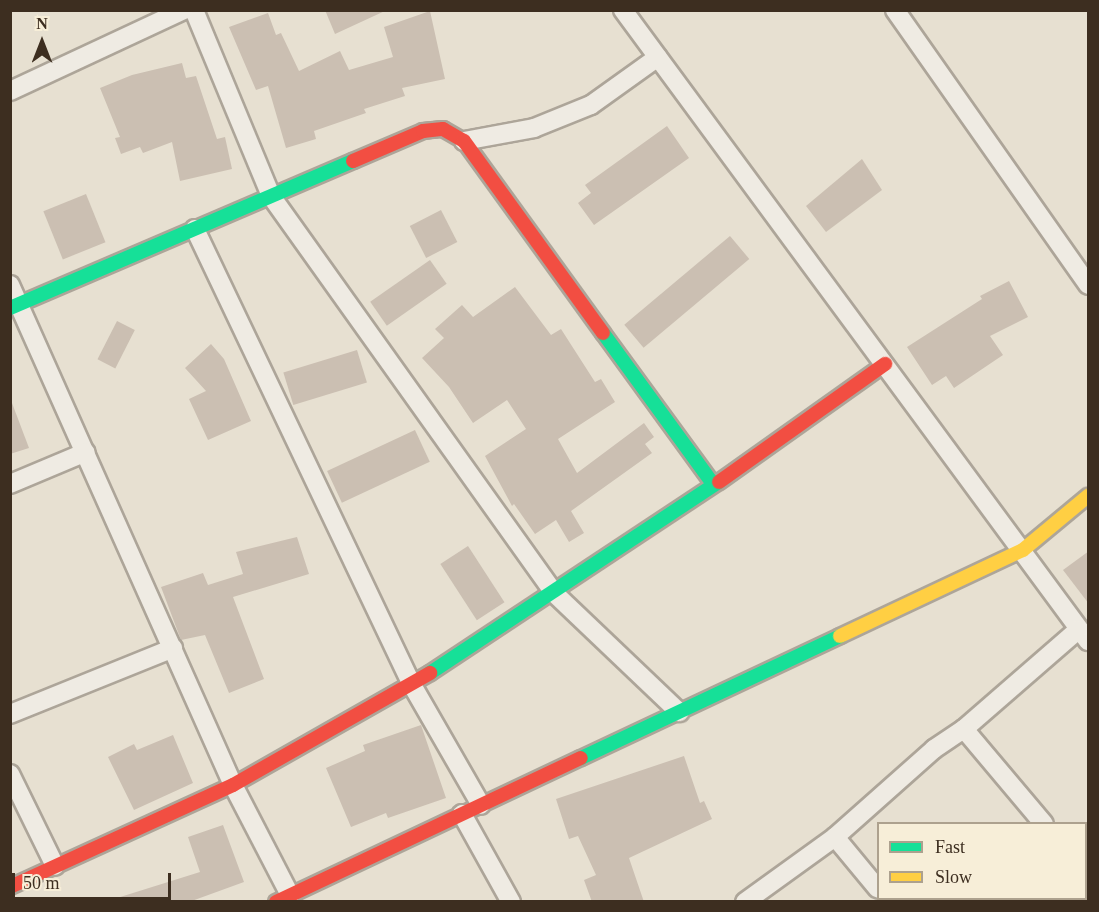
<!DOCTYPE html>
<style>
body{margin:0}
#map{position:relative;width:1099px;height:912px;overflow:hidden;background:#e7e0d1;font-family:Georgia,serif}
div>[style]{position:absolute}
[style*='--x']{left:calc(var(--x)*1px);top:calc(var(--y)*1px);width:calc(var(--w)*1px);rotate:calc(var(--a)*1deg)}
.building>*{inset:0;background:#cbbfb2;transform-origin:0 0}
.roads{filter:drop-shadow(2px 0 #ada599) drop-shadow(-2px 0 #ada599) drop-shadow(0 2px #ada599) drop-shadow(0 -2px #ada599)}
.street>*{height:18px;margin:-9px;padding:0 9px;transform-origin:9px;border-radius:9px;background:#efebe3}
.fast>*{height:14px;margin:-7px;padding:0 7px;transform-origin:7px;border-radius:7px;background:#16e098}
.slow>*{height:14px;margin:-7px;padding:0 7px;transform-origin:7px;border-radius:7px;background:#ffcf43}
.jam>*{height:14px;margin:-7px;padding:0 7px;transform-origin:7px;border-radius:7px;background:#f24e42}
span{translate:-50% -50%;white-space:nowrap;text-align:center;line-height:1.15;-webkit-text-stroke:5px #f7eed8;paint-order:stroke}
.frame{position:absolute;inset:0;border:12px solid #3d2e20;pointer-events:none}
.legend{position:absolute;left:877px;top:822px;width:210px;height:78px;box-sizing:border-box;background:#f7eed8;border:2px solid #ada18e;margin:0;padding:8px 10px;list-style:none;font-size:18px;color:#3d2e20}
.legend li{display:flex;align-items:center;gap:12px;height:30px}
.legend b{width:30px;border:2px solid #ada18e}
.north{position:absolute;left:12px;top:12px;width:60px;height:60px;-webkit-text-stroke:4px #f7eed8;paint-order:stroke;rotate:0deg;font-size:16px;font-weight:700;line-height:24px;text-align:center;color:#3d2e20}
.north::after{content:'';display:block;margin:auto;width:21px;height:27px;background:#3d2e20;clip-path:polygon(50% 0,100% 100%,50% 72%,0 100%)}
.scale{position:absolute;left:12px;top:873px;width:159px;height:27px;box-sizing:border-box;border:3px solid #3d2e20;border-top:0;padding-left:8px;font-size:18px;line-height:21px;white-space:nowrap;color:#3d2e20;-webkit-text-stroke:4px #f7eed8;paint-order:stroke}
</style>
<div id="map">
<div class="building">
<i style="clip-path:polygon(325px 10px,387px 10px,335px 34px)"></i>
<i style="clip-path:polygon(430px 11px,445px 79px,402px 88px,405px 96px,364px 109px,366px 113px,314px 131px,316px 139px,286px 148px,268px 86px,256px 90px,229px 27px,268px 13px,276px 35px,281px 33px,299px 71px,340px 51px,349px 70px,393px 57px,384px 27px)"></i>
<i style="clip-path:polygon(182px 63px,186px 78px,196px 76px,217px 139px,225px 137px,232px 169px,180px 181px,172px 142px,143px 153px,140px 147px,121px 154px,115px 138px,120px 137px,100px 88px,132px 75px)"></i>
<i style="clip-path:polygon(667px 126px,689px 158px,594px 225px,578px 203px,591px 193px,585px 185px)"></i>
<i style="clip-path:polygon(862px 159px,882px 190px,826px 232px,806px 206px)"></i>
<i style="left:86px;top:194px;width:52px;height:46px;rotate:68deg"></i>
<i style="left:441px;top:210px;width:36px;height:35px;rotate:63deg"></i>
<i style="left:730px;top:236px;width:30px;height:138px;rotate:50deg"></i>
<i style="left:430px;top:260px;width:29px;height:73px;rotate:55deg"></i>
<i style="clip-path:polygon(1009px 281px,1028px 317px,990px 336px,1003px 355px,954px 388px,946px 376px,932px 385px,907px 347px,982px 299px,980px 296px)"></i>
<i style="clip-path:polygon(515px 287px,551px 335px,561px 329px,595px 382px,601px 379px,615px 402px,558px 439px,577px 473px,644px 423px,654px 437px,645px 444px,652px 453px,571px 511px,584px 533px,569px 542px,556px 520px,535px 534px,514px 504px,512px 506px,485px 456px,526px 429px,507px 400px,473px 423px,449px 387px,422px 358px,444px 338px,435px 329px,462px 305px,473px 317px)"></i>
<i style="left:117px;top:321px;width:20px;height:43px;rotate:27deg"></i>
<i style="clip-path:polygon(211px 344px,224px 359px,251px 421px,208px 440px,189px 399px,206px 391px,185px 368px)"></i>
<i style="left:357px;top:350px;width:34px;height:77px;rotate:73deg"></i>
<i style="clip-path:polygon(12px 403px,29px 448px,10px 454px,10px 404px)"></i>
<i style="left:415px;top:430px;width:35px;height:97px;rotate:65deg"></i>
<i style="clip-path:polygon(297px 537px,309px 574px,233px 597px,264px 679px,229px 693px,205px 635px,181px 640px,161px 587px,203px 573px,208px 585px,243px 574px,236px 552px)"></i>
<i style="left:468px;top:546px;width:67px;height:33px;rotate:57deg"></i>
<i style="clip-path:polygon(1089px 551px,1089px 604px,1063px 570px)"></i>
<i style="clip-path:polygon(421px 725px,446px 798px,388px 818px,386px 813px,351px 827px,326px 768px,365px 751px,363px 745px)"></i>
<i style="clip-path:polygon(173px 735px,193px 783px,134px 810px,108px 757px,134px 744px,137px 750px)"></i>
<i style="clip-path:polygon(684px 756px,700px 803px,704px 801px,712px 819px,629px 858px,644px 902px,592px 902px,584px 880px,596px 875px,578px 836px,569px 839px,556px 799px)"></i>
<i style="clip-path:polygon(223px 825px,244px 882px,189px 902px,118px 902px,117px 898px,200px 872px,188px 837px)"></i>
</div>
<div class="roads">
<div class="street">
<i style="--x:194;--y:10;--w:201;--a:67.5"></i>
<i style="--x:271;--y:196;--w:488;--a:54.5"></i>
<i style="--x:554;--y:593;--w:173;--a:43.6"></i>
<i style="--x:623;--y:10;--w:784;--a:53.61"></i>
<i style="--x:895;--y:10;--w:336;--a:54.9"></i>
<i style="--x:10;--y:91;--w:192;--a:-25"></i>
<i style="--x:464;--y:141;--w:71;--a:-10.5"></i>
<i style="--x:534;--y:128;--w:61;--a:-22"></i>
<i style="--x:591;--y:105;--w:82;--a:-35.6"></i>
<i style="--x:195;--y:229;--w:505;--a:64.55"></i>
<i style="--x:412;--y:685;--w:138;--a:60.1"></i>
<i style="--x:10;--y:285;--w:547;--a:65.96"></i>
<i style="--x:233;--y:785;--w:124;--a:62.6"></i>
<i style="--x:10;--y:484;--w:82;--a:-22.8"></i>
<i style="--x:10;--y:714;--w:176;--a:-22"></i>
<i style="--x:964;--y:729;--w:152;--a:-41"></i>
<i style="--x:10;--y:774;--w:102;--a:63.9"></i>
<i style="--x:462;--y:814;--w:101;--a:60.9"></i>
<i style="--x:835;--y:837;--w:67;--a:50.4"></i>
<i style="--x:1086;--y:875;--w:4;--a:56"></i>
<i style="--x:745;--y:902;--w:111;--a:-35.8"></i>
<i style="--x:835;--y:837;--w:132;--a:-41.6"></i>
<i style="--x:934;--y:749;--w:36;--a:-34"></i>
<i style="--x:964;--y:729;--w:124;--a:49.9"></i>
</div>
<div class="fast">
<i style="--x:10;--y:308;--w:373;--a:-23.2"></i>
<i style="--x:603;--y:333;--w:187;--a:53.9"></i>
<i style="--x:430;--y:673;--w:346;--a:-33.5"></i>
<i style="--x:581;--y:758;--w:286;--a:-25.2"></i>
</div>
<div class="slow">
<i style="--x:840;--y:636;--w:202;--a:-25.2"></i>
<i style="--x:1023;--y:550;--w:85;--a:-39.7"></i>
</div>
<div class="jam">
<i style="--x:353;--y:161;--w:76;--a:-23.2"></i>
<i style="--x:423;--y:131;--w:20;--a:-6"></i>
<i style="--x:443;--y:129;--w:24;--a:30"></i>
<i style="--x:464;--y:141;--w:237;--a:54.1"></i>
<i style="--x:719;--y:482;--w:204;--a:-35.4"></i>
<i style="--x:10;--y:887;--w:245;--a:-24.6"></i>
<i style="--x:233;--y:785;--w:227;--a:-29.6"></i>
<i style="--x:276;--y:902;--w:337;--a:-25.3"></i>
</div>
</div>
<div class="frame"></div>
<ul class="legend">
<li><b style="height:8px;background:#16e098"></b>Fast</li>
<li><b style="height:8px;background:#ffcf43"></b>Slow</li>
</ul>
<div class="north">N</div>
<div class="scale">50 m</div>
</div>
